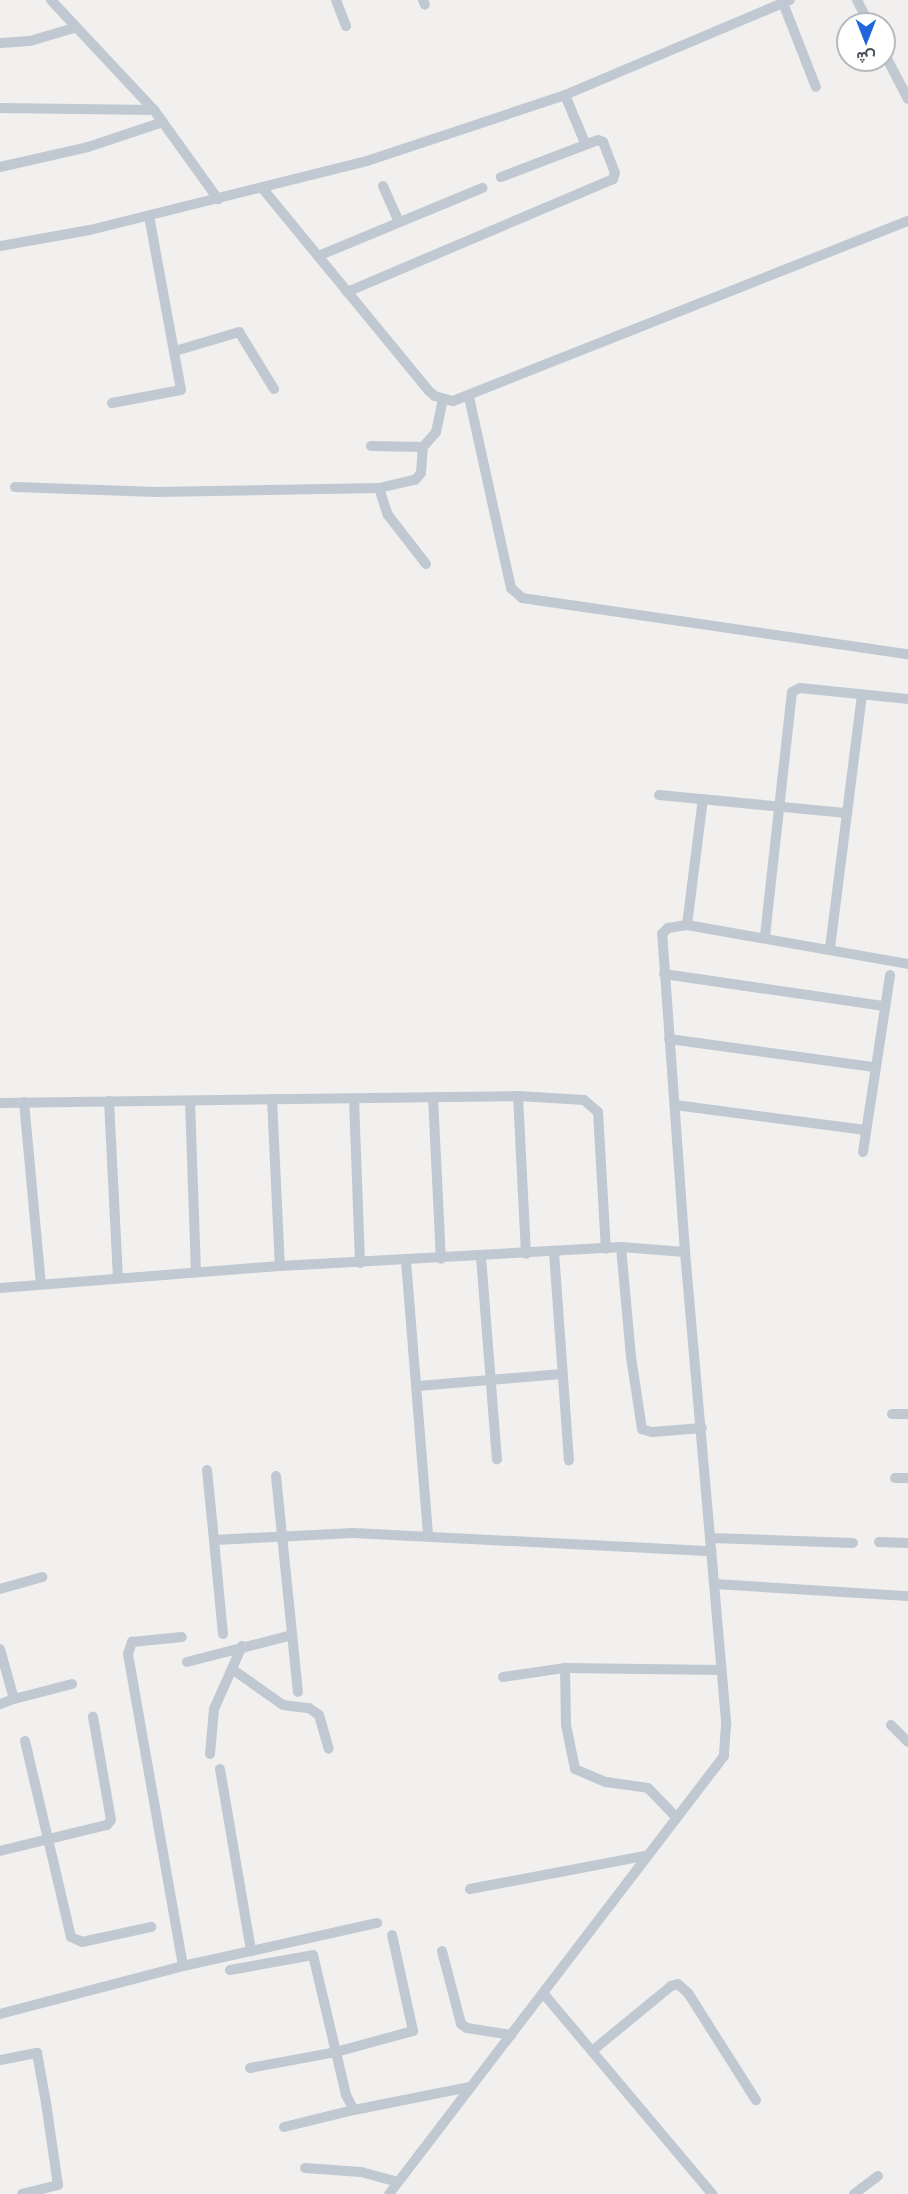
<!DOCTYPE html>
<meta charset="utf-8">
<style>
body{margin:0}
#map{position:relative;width:908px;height:2194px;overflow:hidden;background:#f2efef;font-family:"Open Sans",Vazirmatn,sans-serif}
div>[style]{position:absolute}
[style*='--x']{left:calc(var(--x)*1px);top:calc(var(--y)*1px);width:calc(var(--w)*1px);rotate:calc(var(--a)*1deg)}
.street>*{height:10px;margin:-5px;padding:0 5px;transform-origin:5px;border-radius:5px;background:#c0c9d1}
span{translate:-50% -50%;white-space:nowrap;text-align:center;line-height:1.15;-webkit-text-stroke:4.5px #fff;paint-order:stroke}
.north{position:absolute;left:836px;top:12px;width:60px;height:60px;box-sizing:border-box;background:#fff;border:2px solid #b6b9be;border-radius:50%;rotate:180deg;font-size:16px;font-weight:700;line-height:24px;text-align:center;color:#48515c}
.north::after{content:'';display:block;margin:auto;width:21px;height:27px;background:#1f66dc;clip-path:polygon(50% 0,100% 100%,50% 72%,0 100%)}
</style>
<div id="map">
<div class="street">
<i style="--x:51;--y:0;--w:151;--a:46.9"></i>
<i style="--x:154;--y:110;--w:110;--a:54.3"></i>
<i style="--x:336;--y:0;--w:28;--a:69"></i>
<i style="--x:423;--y:0;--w:5;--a:68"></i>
<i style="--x:857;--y:0;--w:27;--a:63"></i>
<i style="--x:783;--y:3;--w:90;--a:68.6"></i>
<i style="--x:0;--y:43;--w:30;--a:-4"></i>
<i style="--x:30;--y:41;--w:46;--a:-16.5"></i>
<i style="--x:884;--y:53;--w:52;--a:62.4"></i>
<i style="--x:565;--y:95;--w:52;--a:67.4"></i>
<i style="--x:0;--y:108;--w:154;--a:0.7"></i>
<i style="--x:0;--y:167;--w:90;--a:-12.8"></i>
<i style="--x:88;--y:147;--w:79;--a:-18.4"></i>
<i style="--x:383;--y:186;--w:39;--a:66"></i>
<i style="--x:263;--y:189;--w:260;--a:50.6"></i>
<i style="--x:428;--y:390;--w:9;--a:41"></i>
<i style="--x:435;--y:396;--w:19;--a:16"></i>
<i style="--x:453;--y:401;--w:489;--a:-21.6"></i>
<i style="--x:0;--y:246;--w:91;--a:-10.1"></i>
<i style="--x:90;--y:230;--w:285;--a:-14"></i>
<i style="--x:367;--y:161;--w:209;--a:-18.4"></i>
<i style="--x:565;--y:95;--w:244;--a:-22.9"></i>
<i style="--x:318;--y:256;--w:178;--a:-22.5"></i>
<i style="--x:347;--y:292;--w:289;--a:-23"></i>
<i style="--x:613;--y:179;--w:6;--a:-72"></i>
<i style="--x:615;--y:173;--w:33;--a:-111"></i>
<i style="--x:603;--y:142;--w:5;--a:-158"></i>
<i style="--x:598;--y:140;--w:104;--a:159.1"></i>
<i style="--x:175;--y:351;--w:67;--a:-16.5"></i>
<i style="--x:239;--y:332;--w:67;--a:58.4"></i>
<i style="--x:469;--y:397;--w:196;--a:77.6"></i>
<i style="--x:511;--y:588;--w:15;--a:42"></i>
<i style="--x:522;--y:598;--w:390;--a:8.3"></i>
<i style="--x:112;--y:403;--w:70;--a:-10.7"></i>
<i style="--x:181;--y:390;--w:177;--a:-100.4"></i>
<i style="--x:371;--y:446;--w:52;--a:1.1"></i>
<i style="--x:423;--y:447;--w:20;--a:-49"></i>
<i style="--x:436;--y:432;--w:33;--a:-78"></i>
<i style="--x:15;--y:487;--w:141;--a:2"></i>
<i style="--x:156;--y:492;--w:223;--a:-1"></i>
<i style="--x:379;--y:488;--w:37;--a:-13"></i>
<i style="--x:415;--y:480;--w:9;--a:-49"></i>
<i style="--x:421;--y:473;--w:26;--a:-86"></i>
<i style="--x:379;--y:488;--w:28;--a:72"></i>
<i style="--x:388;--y:515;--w:62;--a:52.2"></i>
<i style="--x:659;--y:795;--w:189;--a:5.5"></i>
<i style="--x:687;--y:925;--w:127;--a:-82.8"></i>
<i style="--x:765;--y:936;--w:245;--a:-83.7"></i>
<i style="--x:792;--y:692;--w:9;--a:-27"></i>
<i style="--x:800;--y:688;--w:109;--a:5.8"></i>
<i style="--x:830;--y:948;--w:255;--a:-82.8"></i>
<i style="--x:664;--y:974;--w:221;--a:8.3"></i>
<i style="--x:669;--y:1039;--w:207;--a:7.8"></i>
<i style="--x:518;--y:1096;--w:158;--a:87.1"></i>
<i style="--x:433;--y:1097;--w:162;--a:87.2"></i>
<i style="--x:272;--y:1099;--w:167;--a:87.3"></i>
<i style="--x:354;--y:1099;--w:164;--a:87.9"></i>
<i style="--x:109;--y:1101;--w:177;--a:87.1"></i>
<i style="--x:190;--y:1101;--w:171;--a:88"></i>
<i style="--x:24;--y:1102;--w:183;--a:84.7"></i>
<i style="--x:0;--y:1103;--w:518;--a:-0.77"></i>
<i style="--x:518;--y:1096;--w:66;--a:3.5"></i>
<i style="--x:584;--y:1100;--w:18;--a:41"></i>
<i style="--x:598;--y:1112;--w:137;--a:86.7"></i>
<i style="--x:675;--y:1105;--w:192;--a:7.5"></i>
<i style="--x:863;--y:1152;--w:179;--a:-81.3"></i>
<i style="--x:621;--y:1247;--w:110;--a:84.8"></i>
<i style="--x:631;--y:1357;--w:73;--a:81.3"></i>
<i style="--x:642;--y:1429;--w:10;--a:17"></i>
<i style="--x:652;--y:1432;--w:50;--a:-4.6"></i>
<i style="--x:554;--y:1252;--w:209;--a:85.9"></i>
<i style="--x:685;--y:1252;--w:319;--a:-94.1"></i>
<i style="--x:662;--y:934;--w:8;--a:-45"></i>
<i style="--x:668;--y:928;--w:19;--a:-9"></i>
<i style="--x:687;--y:925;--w:224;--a:10"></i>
<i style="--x:481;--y:1257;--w:203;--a:85.5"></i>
<i style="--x:406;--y:1261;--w:276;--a:85.4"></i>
<i style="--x:0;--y:1288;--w:281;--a:-4.5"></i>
<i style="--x:280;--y:1266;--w:342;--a:-3.2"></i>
<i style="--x:621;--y:1247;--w:64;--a:4.5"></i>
<i style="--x:685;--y:1252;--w:475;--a:85"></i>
<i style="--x:726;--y:1725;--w:31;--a:94"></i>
<i style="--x:724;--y:1756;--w:551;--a:127.41"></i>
<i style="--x:418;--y:1386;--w:144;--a:-4.8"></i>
<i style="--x:892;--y:1414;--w:16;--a:0"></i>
<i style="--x:207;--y:1470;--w:70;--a:84.3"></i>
<i style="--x:276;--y:1476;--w:217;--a:84.2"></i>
<i style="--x:895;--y:1478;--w:13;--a:0"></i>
<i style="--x:711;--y:1538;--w:142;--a:2"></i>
<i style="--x:879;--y:1542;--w:29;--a:2"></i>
<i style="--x:715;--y:1584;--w:193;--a:3.6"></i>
<i style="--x:0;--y:1589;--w:44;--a:-15.9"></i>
<i style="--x:223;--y:1634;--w:94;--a:-95.5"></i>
<i style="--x:214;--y:1540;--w:139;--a:-2.9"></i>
<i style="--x:353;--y:1533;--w:359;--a:2.9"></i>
<i style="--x:0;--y:1649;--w:52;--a:74.4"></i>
<i style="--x:14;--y:1699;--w:60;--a:-14.5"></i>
<i style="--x:187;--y:1662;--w:108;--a:-14.4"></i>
<i style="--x:565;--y:1668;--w:57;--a:89"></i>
<i style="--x:566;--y:1725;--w:45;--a:78.4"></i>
<i style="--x:575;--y:1769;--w:34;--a:23"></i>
<i style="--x:606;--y:1782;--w:42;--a:8.1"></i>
<i style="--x:648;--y:1788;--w:40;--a:46"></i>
<i style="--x:232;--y:1669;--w:62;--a:35.2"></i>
<i style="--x:283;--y:1705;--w:26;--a:7"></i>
<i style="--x:309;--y:1708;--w:12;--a:35"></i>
<i style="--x:319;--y:1715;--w:35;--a:74"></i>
<i style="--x:503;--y:1677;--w:63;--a:-8.3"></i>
<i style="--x:565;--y:1668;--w:156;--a:0.7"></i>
<i style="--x:0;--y:1704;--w:15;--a:-20"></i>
<i style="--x:891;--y:1725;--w:24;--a:45"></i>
<i style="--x:25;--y:1741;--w:201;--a:76.8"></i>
<i style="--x:71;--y:1937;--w:12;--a:24"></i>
<i style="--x:82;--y:1942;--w:71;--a:-12.3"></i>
<i style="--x:210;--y:1754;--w:45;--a:-84.9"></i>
<i style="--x:214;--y:1709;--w:69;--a:-66"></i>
<i style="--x:220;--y:1769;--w:185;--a:80.3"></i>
<i style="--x:0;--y:1851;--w:110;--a:-13.7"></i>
<i style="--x:107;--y:1825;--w:6;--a:-51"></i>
<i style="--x:111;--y:1820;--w:105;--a:-99.9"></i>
<i style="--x:470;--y:1889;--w:178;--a:-10.7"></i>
<i style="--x:442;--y:1951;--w:75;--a:75.4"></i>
<i style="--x:461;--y:2024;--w:7;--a:34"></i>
<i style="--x:467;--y:2028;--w:45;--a:9"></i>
<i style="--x:183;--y:1966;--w:199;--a:-12.5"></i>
<i style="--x:230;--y:1970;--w:84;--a:-10.2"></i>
<i style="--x:313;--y:1955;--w:100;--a:76.7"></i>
<i style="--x:336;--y:2052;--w:80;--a:-15.3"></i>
<i style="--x:413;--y:2031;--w:98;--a:-102.3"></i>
<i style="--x:543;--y:1993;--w:263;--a:49.9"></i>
<i style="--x:0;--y:2014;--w:189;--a:-14.7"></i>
<i style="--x:183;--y:1966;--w:317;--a:-100"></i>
<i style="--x:128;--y:1654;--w:13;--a:-72"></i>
<i style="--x:132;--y:1642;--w:50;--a:-5.7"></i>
<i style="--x:592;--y:2051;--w:102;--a:-39.4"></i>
<i style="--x:671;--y:1986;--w:7;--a:-16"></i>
<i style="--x:678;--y:1984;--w:13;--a:42"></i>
<i style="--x:688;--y:1993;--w:127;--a:57.6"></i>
<i style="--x:0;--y:2060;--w:38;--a:-11"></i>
<i style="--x:37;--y:2053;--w:51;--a:79.8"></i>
<i style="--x:46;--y:2103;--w:83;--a:81.7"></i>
<i style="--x:58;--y:2185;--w:37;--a:166"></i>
<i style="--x:250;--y:2068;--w:87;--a:-10.5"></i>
<i style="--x:336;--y:2052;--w:44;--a:76.9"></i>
<i style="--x:346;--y:2095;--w:17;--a:62"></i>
<i style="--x:354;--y:2110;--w:117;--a:-11.3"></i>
<i style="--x:284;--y:2127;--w:72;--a:-13.7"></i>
<i style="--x:305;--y:2168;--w:56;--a:4.1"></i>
<i style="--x:361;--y:2172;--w:38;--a:15"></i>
<i style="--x:854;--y:2194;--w:30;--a:-37"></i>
</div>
<div class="north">ش</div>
</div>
